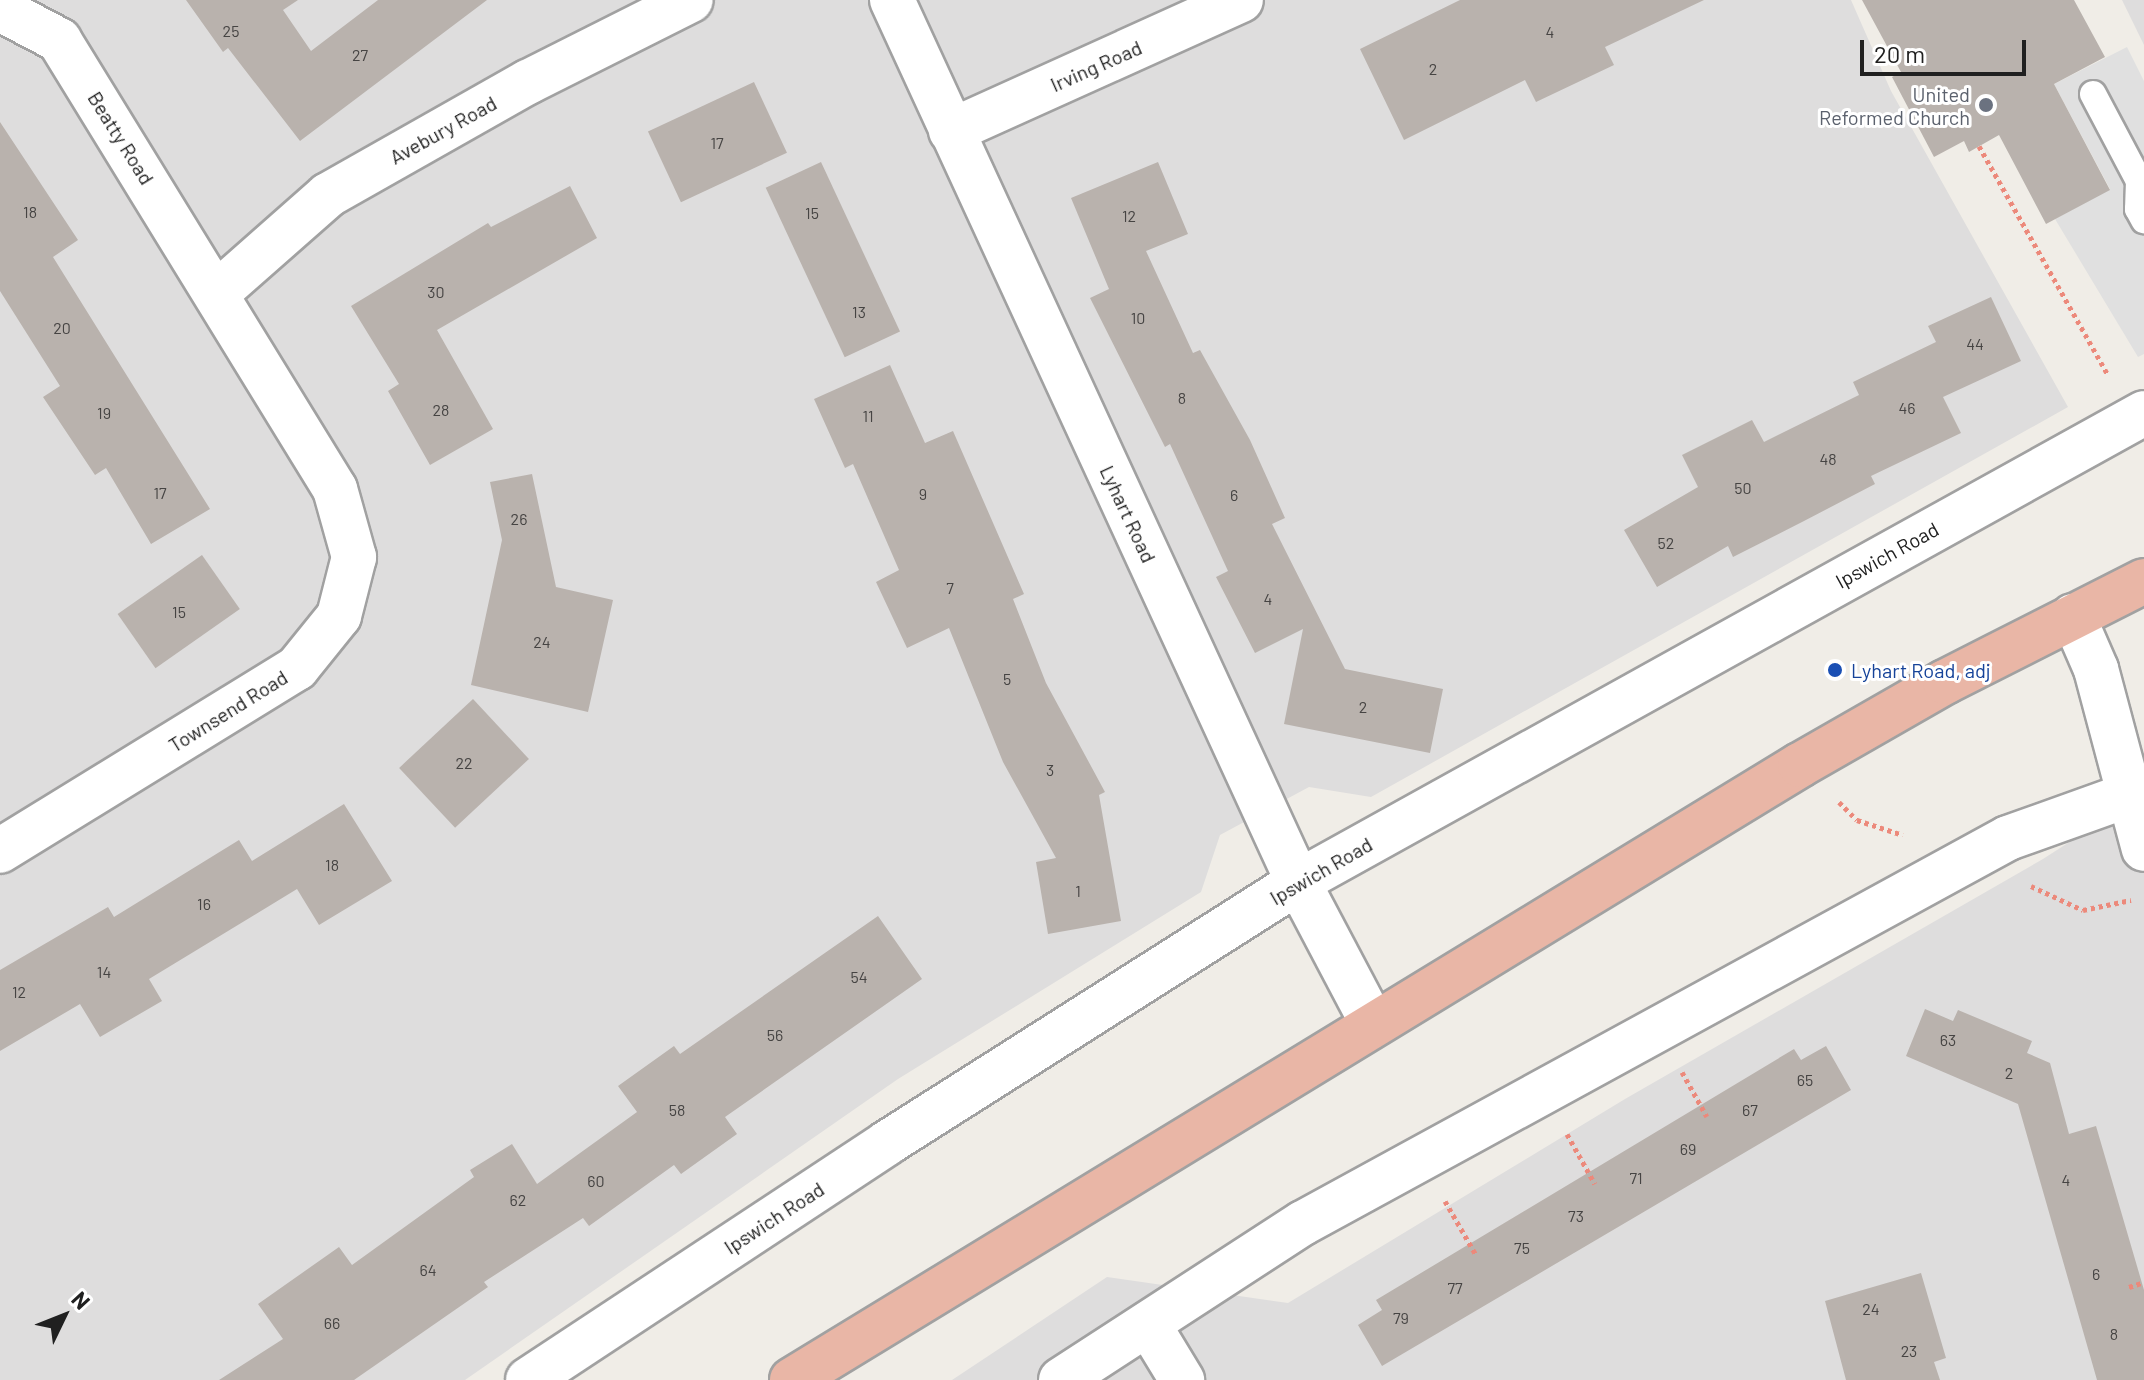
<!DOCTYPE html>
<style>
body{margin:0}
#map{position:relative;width:2144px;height:1380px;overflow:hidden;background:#f0ede7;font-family:Barlow,sans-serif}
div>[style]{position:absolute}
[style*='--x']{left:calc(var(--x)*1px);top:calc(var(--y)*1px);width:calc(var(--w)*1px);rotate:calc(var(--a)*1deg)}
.residential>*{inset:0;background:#dedddd}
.parking>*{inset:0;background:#e0e0e0}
.building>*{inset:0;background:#b9b2ad;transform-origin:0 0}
.path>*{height:5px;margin-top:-2.5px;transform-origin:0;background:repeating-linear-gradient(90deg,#ec897b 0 4px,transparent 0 8px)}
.roads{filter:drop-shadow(2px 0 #a1a1a1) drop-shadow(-2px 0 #a1a1a1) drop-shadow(0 2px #a1a1a1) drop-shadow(0 -2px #a1a1a1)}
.service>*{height:26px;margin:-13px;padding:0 13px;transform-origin:13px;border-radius:13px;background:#fff}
.minor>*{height:44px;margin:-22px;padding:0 22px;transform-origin:22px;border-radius:22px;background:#fff}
.trunk>*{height:44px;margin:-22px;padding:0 22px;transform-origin:22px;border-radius:22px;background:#e9b6a6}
.dots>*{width:22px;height:22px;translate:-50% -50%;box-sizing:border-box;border:4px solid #fff;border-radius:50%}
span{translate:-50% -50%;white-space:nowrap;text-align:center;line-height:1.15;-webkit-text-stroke:6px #fff;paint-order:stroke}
.number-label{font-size:16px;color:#464443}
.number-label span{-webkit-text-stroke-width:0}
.street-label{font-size:20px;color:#202020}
.worship-label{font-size:20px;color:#5b616d}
.right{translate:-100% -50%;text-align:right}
.transit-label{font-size:20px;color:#164399}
.left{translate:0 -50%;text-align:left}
.north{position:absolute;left:24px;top:1276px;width:80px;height:80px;-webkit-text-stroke:6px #fff;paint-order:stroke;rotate:47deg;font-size:22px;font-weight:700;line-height:32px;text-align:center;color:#202020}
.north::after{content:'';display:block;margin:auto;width:28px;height:36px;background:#202020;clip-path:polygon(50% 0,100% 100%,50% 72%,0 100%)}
.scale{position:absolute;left:1860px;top:40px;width:166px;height:36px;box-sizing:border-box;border:4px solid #202020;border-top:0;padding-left:10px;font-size:24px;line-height:28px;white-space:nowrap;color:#202020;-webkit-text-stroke:6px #fff;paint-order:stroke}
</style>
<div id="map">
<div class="residential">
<i style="clip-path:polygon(0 0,1851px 0,1891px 91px,2068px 407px,1371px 797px,1309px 787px,1220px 835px,1201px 892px,898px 1079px,465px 1380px,0 1380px)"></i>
<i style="clip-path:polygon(2122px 0,2144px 0,2144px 45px)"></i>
<i style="clip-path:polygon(2144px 794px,2144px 1380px,952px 1380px,1107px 1277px,1288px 1303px,1625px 1099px,2043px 859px)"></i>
</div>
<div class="parking">
<i style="clip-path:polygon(2127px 47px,2144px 81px,2144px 354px,2138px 357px,2055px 219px,2110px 189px,2054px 84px)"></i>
</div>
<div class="building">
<i style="clip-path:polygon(186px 0,298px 0,283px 10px,311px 51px,378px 0,487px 0,300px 141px,228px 48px,223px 52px)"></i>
<i style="clip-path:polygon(1460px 0,1704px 0,1605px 47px,1614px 65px,1536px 102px,1525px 80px,1404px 140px,1360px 49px)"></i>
<i style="clip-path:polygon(1862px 0,2074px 0,2105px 57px,2054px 84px,2110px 190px,2046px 224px,1999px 135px,1969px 152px,1964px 141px,1934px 157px,1892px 77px,1901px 72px)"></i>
<i style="left:754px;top:82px;width:78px;height:117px;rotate:65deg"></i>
<i style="clip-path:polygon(0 122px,78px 240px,53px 257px,210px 509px,151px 544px,106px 468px,95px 475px,43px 397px,60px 386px,0 291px)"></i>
<i style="left:821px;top:162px;width:187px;height:61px;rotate:65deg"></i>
<i style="clip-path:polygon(1158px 162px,1188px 234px,1146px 251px,1193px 353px,1200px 350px,1250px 440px,1285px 518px,1272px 524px,1345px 669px,1443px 689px,1430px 753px,1284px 724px,1303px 629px,1255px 653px,1216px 577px,1228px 571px,1170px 444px,1165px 447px,1090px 298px,1109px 289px,1071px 198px)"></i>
<i style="clip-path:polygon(570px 186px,597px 238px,437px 330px,493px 429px,430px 465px,388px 391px,399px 384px,351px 306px,488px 223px,491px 227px)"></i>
<i style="clip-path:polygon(1991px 297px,2021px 361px,1943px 397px,1961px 433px,1871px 476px,1875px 484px,1804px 521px,1733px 557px,1728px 546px,1657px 587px,1624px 530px,1698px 487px,1682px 455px,1752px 420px,1764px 442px,1859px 395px,1853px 382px,1936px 342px,1928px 326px)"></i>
<i style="clip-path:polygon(890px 365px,925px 443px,953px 431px,1024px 594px,1013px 599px,1046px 683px,1105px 792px,1099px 795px,1121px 921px,1048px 934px,1036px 862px,1056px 858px,1003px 762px,949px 628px,907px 648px,876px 582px,899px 570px,853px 464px,845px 468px,814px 399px)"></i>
<i style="clip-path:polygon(532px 474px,556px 587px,613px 600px,588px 712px,471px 685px,502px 540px,490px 482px)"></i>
<i style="left:202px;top:555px;width:66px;height:103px;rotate:55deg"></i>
<i style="left:473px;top:699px;width:82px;height:101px;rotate:47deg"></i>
<i style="clip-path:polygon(344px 804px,392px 881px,319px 925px,297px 889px,149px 979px,162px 1001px,100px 1037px,80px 1004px,0 1051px,0 970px,108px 907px,114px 917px,239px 840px,252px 861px)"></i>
<i style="clip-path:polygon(878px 916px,922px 979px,725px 1117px,737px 1134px,681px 1174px,674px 1165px,589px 1226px,583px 1218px,484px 1282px,488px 1287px,354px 1380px,219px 1380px,283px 1339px,258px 1304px,339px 1247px,352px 1265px,474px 1177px,470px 1170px,512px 1144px,537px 1184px,637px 1112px,618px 1086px,674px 1046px,680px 1054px)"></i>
<i style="clip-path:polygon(1925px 1009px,1953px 1021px,1958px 1010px,2032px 1041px,2027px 1053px,2050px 1063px,2069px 1134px,2096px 1126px,2144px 1290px,2144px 1380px,2097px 1380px,2018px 1104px,1906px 1056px)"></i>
<i style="clip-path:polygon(1826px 1046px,1851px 1090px,1382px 1366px,1358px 1325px,1382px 1310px,1376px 1300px,1794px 1049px,1801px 1060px)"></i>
<i style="clip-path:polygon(1921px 1273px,1946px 1358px,1934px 1362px,1940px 1380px,1846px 1380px,1825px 1301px)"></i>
</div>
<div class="path">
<i style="--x:1979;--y:146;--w:263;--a:60.6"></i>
<i style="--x:1839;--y:802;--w:25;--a:45"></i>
<i style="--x:1857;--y:820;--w:48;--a:18.1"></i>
<i style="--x:2031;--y:886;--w:57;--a:24.8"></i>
<i style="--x:2083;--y:910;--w:49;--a:-11.8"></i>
<i style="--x:1682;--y:1072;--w:51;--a:60.9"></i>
<i style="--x:1567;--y:1134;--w:57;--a:60.8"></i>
<i style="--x:1445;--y:1201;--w:62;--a:60.1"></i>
<i style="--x:2129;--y:1287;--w:16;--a:-18"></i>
</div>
<div class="roads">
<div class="service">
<i style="--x:2093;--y:94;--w:98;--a:62.1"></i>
<i style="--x:2139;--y:181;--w:28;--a:92"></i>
<i style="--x:2138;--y:209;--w:13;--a:61"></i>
</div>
<div class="minor">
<i style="--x:892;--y:0;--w:971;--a:65.28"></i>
<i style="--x:1298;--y:882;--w:161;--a:62.2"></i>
<i style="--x:0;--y:9;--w:67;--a:27.7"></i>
<i style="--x:59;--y:40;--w:527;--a:58.42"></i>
<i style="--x:335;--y:489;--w:71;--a:74.4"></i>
<i style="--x:354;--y:557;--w:61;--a:104.3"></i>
<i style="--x:339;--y:616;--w:67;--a:128.9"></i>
<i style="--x:297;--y:668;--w:349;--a:148.4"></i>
<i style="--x:951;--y:131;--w:318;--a:-24.3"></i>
<i style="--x:217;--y:293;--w:148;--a:-41.4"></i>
<i style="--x:328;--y:195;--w:230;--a:-29.5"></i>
<i style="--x:528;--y:82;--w:182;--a:-26.7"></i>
<i style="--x:2073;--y:616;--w:58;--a:66.5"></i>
<i style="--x:2096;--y:669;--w:186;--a:75.1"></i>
<i style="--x:1148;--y:1324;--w:66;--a:58.7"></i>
<i style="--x:528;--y:1380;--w:430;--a:-33.4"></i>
<i style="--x:887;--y:1143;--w:487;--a:-32.4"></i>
<i style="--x:1298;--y:882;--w:967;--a:-29"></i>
<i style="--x:1061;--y:1380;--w:288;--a:-33"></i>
<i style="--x:1303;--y:1223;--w:803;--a:-28.64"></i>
<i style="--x:2008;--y:838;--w:127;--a:-19.7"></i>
</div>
<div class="trunk">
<i style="--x:792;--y:1380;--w:1181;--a:-31.39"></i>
<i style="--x:1800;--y:765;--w:167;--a:-29.8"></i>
<i style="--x:1945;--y:682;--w:223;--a:-26.9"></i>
</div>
</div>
<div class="dots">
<i style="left:1986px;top:105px;background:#6b7280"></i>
<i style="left:1835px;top:670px;background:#1a4fb4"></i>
</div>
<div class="number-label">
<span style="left:231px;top:31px">25</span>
<span style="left:1550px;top:32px">4</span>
<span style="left:360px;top:55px">27</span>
<span style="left:1433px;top:69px">2</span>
<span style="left:717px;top:143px">17</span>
<span style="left:30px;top:212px">18</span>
<span style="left:812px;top:213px">15</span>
<span style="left:1129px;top:216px">12</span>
<span style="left:436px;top:292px">30</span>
<span style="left:859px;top:312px">13</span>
<span style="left:1138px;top:318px">10</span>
<span style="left:62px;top:328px">20</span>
<span style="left:1975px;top:344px">44</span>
<span style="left:1182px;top:398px">8</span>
<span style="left:1907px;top:408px">46</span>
<span style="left:441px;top:410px">28</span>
<span style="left:104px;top:413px">19</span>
<span style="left:868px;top:416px">11</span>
<span style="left:1828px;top:459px">48</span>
<span style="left:1743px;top:488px">50</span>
<span style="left:160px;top:493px">17</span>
<span style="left:923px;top:494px">9</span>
<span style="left:1234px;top:495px">6</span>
<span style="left:519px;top:519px">26</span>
<span style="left:1666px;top:543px">52</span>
<span style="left:950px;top:588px">7</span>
<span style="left:1268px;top:599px">4</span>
<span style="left:179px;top:612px">15</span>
<span style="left:542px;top:642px">24</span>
<span style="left:1007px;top:679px">5</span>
<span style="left:1363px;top:707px">2</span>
<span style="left:464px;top:763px">22</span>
<span style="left:1050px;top:770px">3</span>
<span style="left:332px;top:865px">18</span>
<span style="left:1078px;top:891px">1</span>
<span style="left:204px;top:904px">16</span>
<span style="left:104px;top:972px">14</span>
<span style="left:859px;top:977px">54</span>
<span style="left:19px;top:992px">12</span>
<span style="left:775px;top:1035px">56</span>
<span style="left:1948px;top:1040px">63</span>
<span style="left:2009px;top:1073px">2</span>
<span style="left:1805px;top:1080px">65</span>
<span style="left:677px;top:1110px">58</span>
<span style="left:1750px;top:1110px">67</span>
<span style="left:1688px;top:1149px">69</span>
<span style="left:1636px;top:1178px">71</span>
<span style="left:2066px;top:1180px">4</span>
<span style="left:596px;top:1181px">60</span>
<span style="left:518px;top:1200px">62</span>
<span style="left:1576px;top:1216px">73</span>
<span style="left:1522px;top:1248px">75</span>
<span style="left:428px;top:1270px">64</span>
<span style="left:2096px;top:1274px">6</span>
<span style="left:1455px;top:1288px">77</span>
<span style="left:1871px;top:1309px">24</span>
<span style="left:1401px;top:1318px">79</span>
<span style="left:332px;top:1323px">66</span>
<span style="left:2114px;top:1334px">8</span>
<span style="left:1909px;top:1351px">23</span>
</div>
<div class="street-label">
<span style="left:1096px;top:66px;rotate:-24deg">Irving Road</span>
<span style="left:443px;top:130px;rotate:-29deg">Avebury Road</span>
<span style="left:121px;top:138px;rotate:58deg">Beatty Road</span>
<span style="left:1128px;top:514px;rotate:65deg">Lyhart Road</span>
<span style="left:1887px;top:555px;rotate:-29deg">Ipswich Road</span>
<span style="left:228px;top:711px;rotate:-32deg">Townsend Road</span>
<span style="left:1321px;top:871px;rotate:-30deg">Ipswich Road</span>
<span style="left:774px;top:1218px;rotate:-33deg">Ipswich Road</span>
</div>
<div class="worship-label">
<span class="right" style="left:1970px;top:106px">United<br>Reformed Church</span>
</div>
<div class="transit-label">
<span class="left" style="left:1851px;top:670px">Lyhart Road, adj</span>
</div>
<div class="north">N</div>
<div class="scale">20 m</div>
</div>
